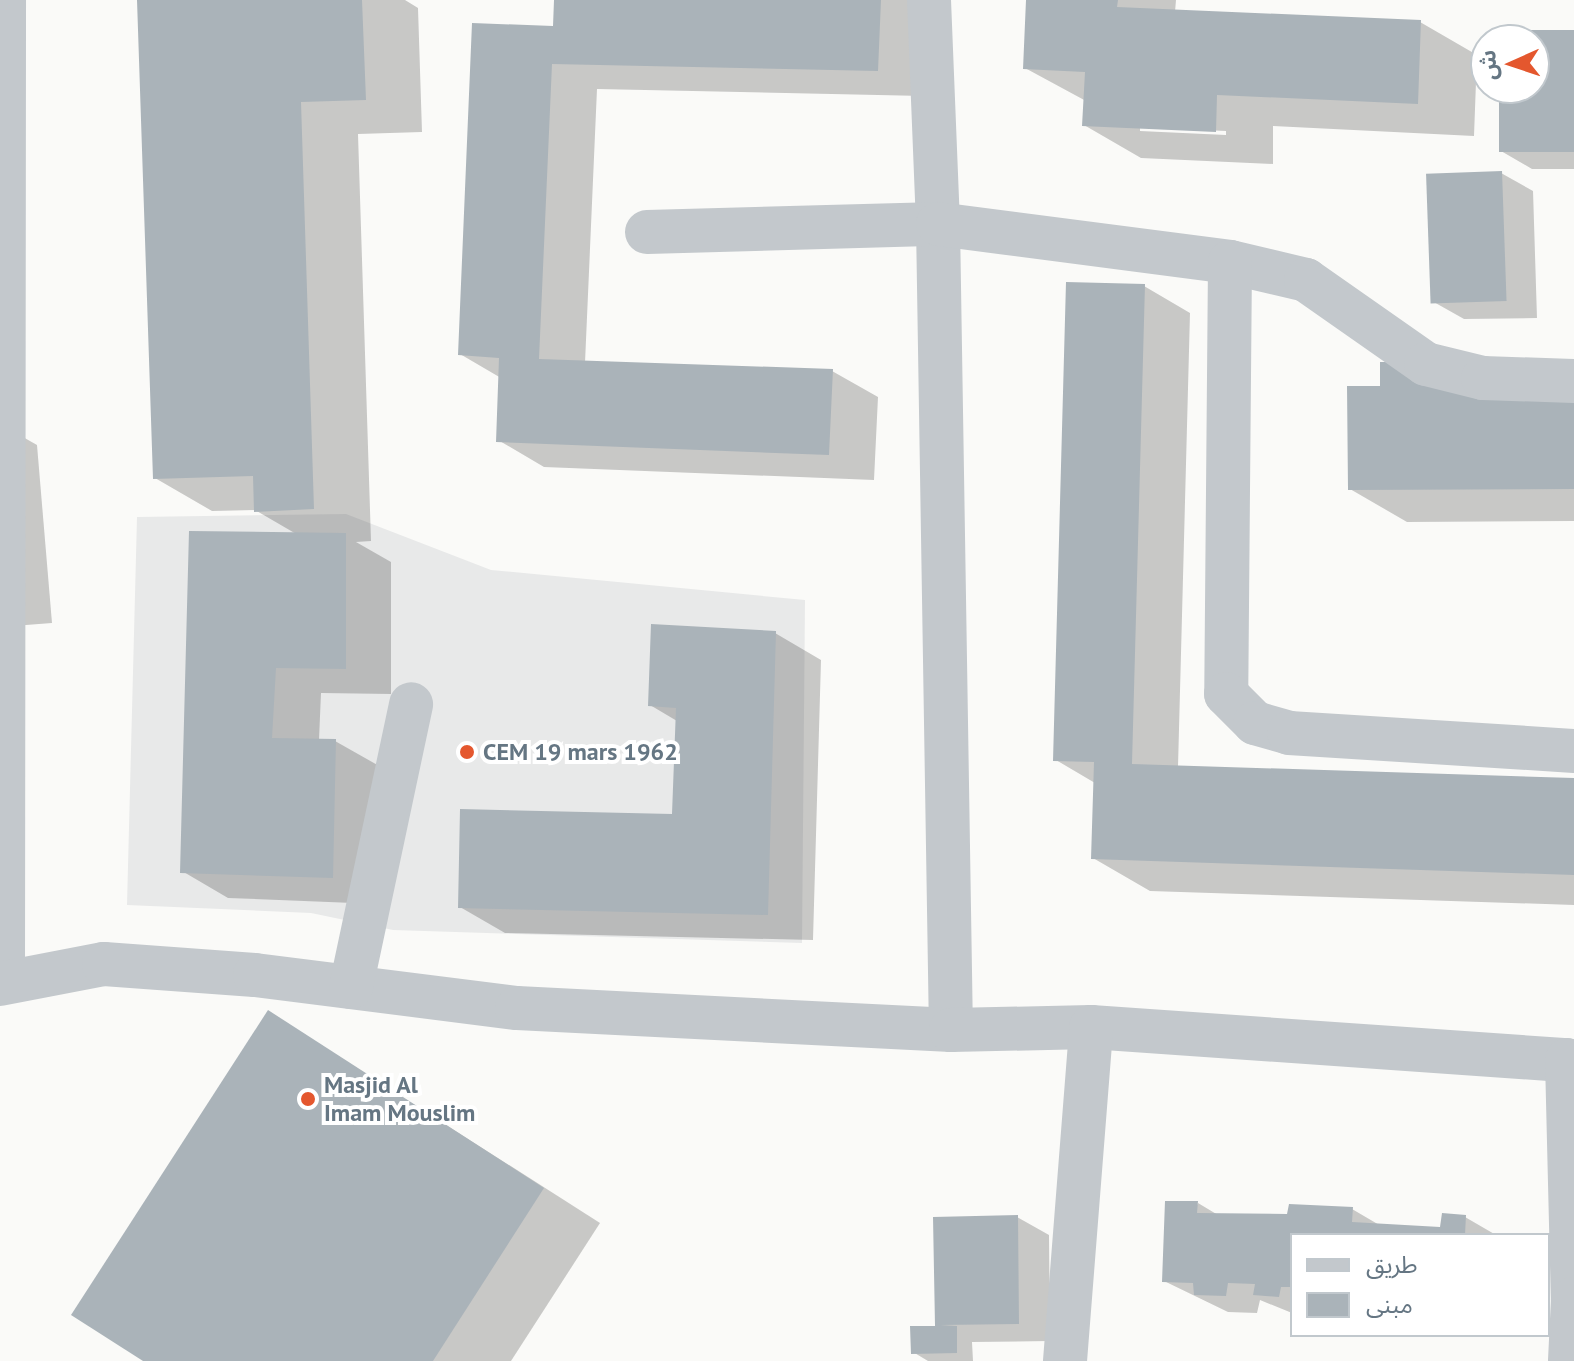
<!DOCTYPE html>
<meta charset="utf-8">
<style>
body{margin:0}
#map{position:relative;width:1574px;height:1361px;overflow:hidden;background:#fafaf8;font-family:"PT Sans","Noto Sans Arabic",sans-serif}
div>[style]{position:absolute}
[style*='--x']{left:calc(var(--x)*1px);top:calc(var(--y)*1px);width:calc(var(--w)*1px);rotate:calc(var(--a)*1deg)}
.built>*{inset:0;background:#e8e9e9}
.shadow>*{inset:0;background:#0003}
.building>*{inset:0;background:#aab3b9;transform-origin:0 0}
.minor>*{height:44px;margin:-22px;padding:0 22px;transform-origin:22px;border-radius:22px;background:#c3c8cc}
.dots>*{width:22px;height:22px;translate:-50% -50%;box-sizing:border-box;border:4px solid #fff;border-radius:50%}
span{translate:-50% -50%;white-space:nowrap;text-align:center;line-height:1.15;-webkit-text-stroke:8px #fff;paint-order:stroke}
.poi-label{font-size:24px;color:#657683;font-weight:700}
.left{translate:0 -50%;text-align:left}
.legend{position:absolute;left:1290px;top:1233px;width:260px;height:104px;box-sizing:border-box;background:#fff;border:2px solid #c1c8cd;margin:0;padding:10px 14px;list-style:none;font-size:24px;color:#657683}
.legend li{display:flex;align-items:center;gap:16px;height:40px}
.legend b{width:40px;border:2px solid #c1c8cd}
.north{position:absolute;left:1470px;top:24px;width:80px;height:80px;box-sizing:border-box;background:#fff;border:2px solid #c1c8cd;border-radius:50%;rotate:267deg;font-size:22px;font-weight:700;line-height:32px;text-align:center;color:#657683}
.north::after{content:'';display:block;margin:auto;width:28px;height:36px;background:#e4572e;clip-path:polygon(50% 0,100% 100%,50% 72%,0 100%)}
</style>
<div id="map">
<div class="built">
<i style="clip-path:polygon(346px 514px,491px 570px,805px 600px,802px 943px,393px 930px,311px 913px,127px 905px,137px 517px)"></i>
</div>
<div class="shadow">
<i style="clip-path:polygon(139px 0,405px 0,418px 8px,422px 132px,358px 134px,371px 541px,356px 542px,391px 562px,391px 694px,321px 693px,319px 740px,335px 741px,381px 767px,378px 904px,228px 898px,182px 871px,298px 535px,255px 510px,212px 511px,155px 478px)"></i>
<i style="clip-path:polygon(556px 0,907px 0,926px 11px,924px 96px,597px 89px,585px 363px,832px 371px,878px 397px,874px 480px,544px 467px,498px 440px,501px 378px,460px 354px,555px 29px)"></i>
<i style="clip-path:polygon(evenodd,1028px 0,1176px 0,1175px 12px,1420px 22px,1477px 55px,1474px 136px,1273px 126px,1273px 164px,1141px 158px,1084px 125px,1086px 101px,1025px 68px,1028px 0,1140px 127px,1226px 131px,1226px 135px,1140px 131px,1140px 127px)"></i>
<i style="clip-path:polygon(1574px 32px,1574px 169px,1532px 169px,1501px 151px,1501px 88px,1534px 88px,1534px 40px,1501px 40px)"></i>
<i style="clip-path:polygon(1501px 173px,1533px 191px,1537px 318px,1464px 319px,1432px 301px)"></i>
<i style="clip-path:polygon(1144px 286px,1190px 313px,1178px 767px,1574px 780px,1574px 905px,1150px 891px,1093px 858px,1095px 783px,1056px 760px)"></i>
<i style="clip-path:polygon(1574px 363px,1574px 521px,1407px 522px,1350px 489px,1382px 388px)"></i>
<i style="clip-path:polygon(0 424px,37px 445px,52px 623px,0 627px)"></i>
<i style="clip-path:polygon(775px 633px,821px 660px,813px 940px,505px 933px,460px 907px,674px 816px,677px 721px,650px 705px)"></i>
<i style="clip-path:polygon(269px 1012px,600px 1223px,511px 1361px,147px 1361px)"></i>
<i style="clip-path:polygon(1198px 1203px,1218px 1215px,1289px 1216px,1352px 1209px,1381px 1226px,1442px 1230px,1465px 1217px,1496px 1235px,1292px 1235px,1292px 1313px,1260px 1300px,1257px 1313px,1228px 1312px,1164px 1281px)"></i>
<i style="clip-path:polygon(1017px 1217px,1049px 1235px,1050px 1341px,972px 1342px,973px 1361px,928px 1361px,913px 1352px,944px 1328px,937px 1324px)"></i>
</div>
<div class="building">
<i style="clip-path:polygon(137px 0,362px 0,366px 100px,301px 102px,314px 509px,254px 512px,253px 476px,153px 479px)"></i>
<i style="clip-path:polygon(554px 0,881px 0,878px 71px,552px 64px,539px 359px,833px 369px,829px 455px,496px 442px,499px 358px,458px 355px,472px 23px,553px 26px)"></i>
<i style="clip-path:polygon(1026px 0,1118px 0,1117px 7px,1421px 20px,1418px 104px,1217px 95px,1216px 132px,1082px 126px,1085px 72px,1023px 69px)"></i>
<i style="clip-path:polygon(1499px 30px,1574px 30px,1574px 152px,1499px 152px,1499px 88px,1534px 88px,1534px 40px,1499px 40px)"></i>
<i style="left:1502px;top:171px;width:130px;height:76px;rotate:88deg"></i>
<i style="clip-path:polygon(1066px 282px,1145px 284px,1132px 764px,1574px 778px,1574px 875px,1091px 859px,1094px 762px,1053px 761px)"></i>
<i style="clip-path:polygon(1574px 361px,1574px 489px,1348px 490px,1347px 386px,1380px 386px,1380px 362px)"></i>
<i style="clip-path:polygon(189px 531px,346px 533px,346px 669px,276px 668px,272px 738px,336px 739px,333px 878px,180px 873px)"></i>
<i style="clip-path:polygon(651px 624px,776px 631px,768px 915px,458px 908px,460px 809px,672px 814px,676px 708px,648px 706px)"></i>
<i style="clip-path:polygon(268px 1010px,544px 1188px,433px 1361px,143px 1361px,71px 1315px)"></i>
<i style="clip-path:polygon(1165px 1201px,1198px 1201px,1197px 1213px,1287px 1214px,1289px 1204px,1353px 1207px,1352px 1222px,1440px 1227px,1442px 1213px,1466px 1215px,1465px 1235px,1292px 1235px,1292px 1287px,1281px 1287px,1279px 1297px,1253px 1295px,1255px 1284px,1228px 1283px,1226px 1296px,1194px 1295px,1193px 1283px,1162px 1282px)"></i>
<i style="clip-path:polygon(1018px 1215px,1019px 1324px,940px 1325px,957px 1326px,957px 1353px,911px 1354px,910px 1326px,935px 1326px,933px 1217px)"></i>
</div>
<div class="minor">
<i style="--x:929;--y:0;--w:224;--a:87.7"></i>
<i style="--x:938;--y:224;--w:806;--a:89.08"></i>
<i style="--x:647;--y:232;--w:291;--a:-1.6"></i>
<i style="--x:938;--y:224;--w:294;--a:7.4"></i>
<i style="--x:1230;--y:262;--w:78;--a:13.3"></i>
<i style="--x:1306;--y:280;--w:146;--a:35"></i>
<i style="--x:1426;--y:364;--w:59;--a:13.8"></i>
<i style="--x:1483;--y:378;--w:91;--a:1.9"></i>
<i style="--x:1230;--y:262;--w:432;--a:90.5"></i>
<i style="--x:1226;--y:694;--w:41;--a:45"></i>
<i style="--x:1255;--y:723;--w:35;--a:16"></i>
<i style="--x:1289;--y:733;--w:286;--a:3.6"></i>
<i style="--x:3;--y:981;--w:981;--a:-89.94"></i>
<i style="--x:0;--y:984;--w:106;--a:-10.9"></i>
<i style="--x:104;--y:964;--w:151;--a:4.2"></i>
<i style="--x:255;--y:975;--w:264;--a:7.2"></i>
<i style="--x:517;--y:1008;--w:435;--a:2.9"></i>
<i style="--x:951;--y:1030;--w:140;--a:-1.2"></i>
<i style="--x:1091;--y:1027;--w:477;--a:4"></i>
<i style="--x:1567;--y:1060;--w:239;--a:88.6"></i>
<i style="--x:1573;--y:1299;--w:62;--a:92.8"></i>
<i style="--x:351;--y:987;--w:289;--a:-78"></i>
<i style="--x:1065;--y:1361;--w:335;--a:-85.5"></i>
</div>
<div class="dots">
<i style="left:467px;top:752px;background:#e4572e"></i>
<i style="left:308px;top:1099px;background:#e4572e"></i>
</div>
<div class="poi-label">
<span class="left" style="left:483px;top:752px">CEM 19 mars 1962</span>
<span class="left" style="left:324px;top:1099px">Masjid Al<br>Imam Mouslim</span>
</div>
<ul class="legend">
<li><b style="height:10px;background:#c3c8cc"></b>طريق</li>
<li><b style="height:22px;background:#aab3b9"></b>مبنى</li>
</ul>
<div class="north">ش</div>
</div>
